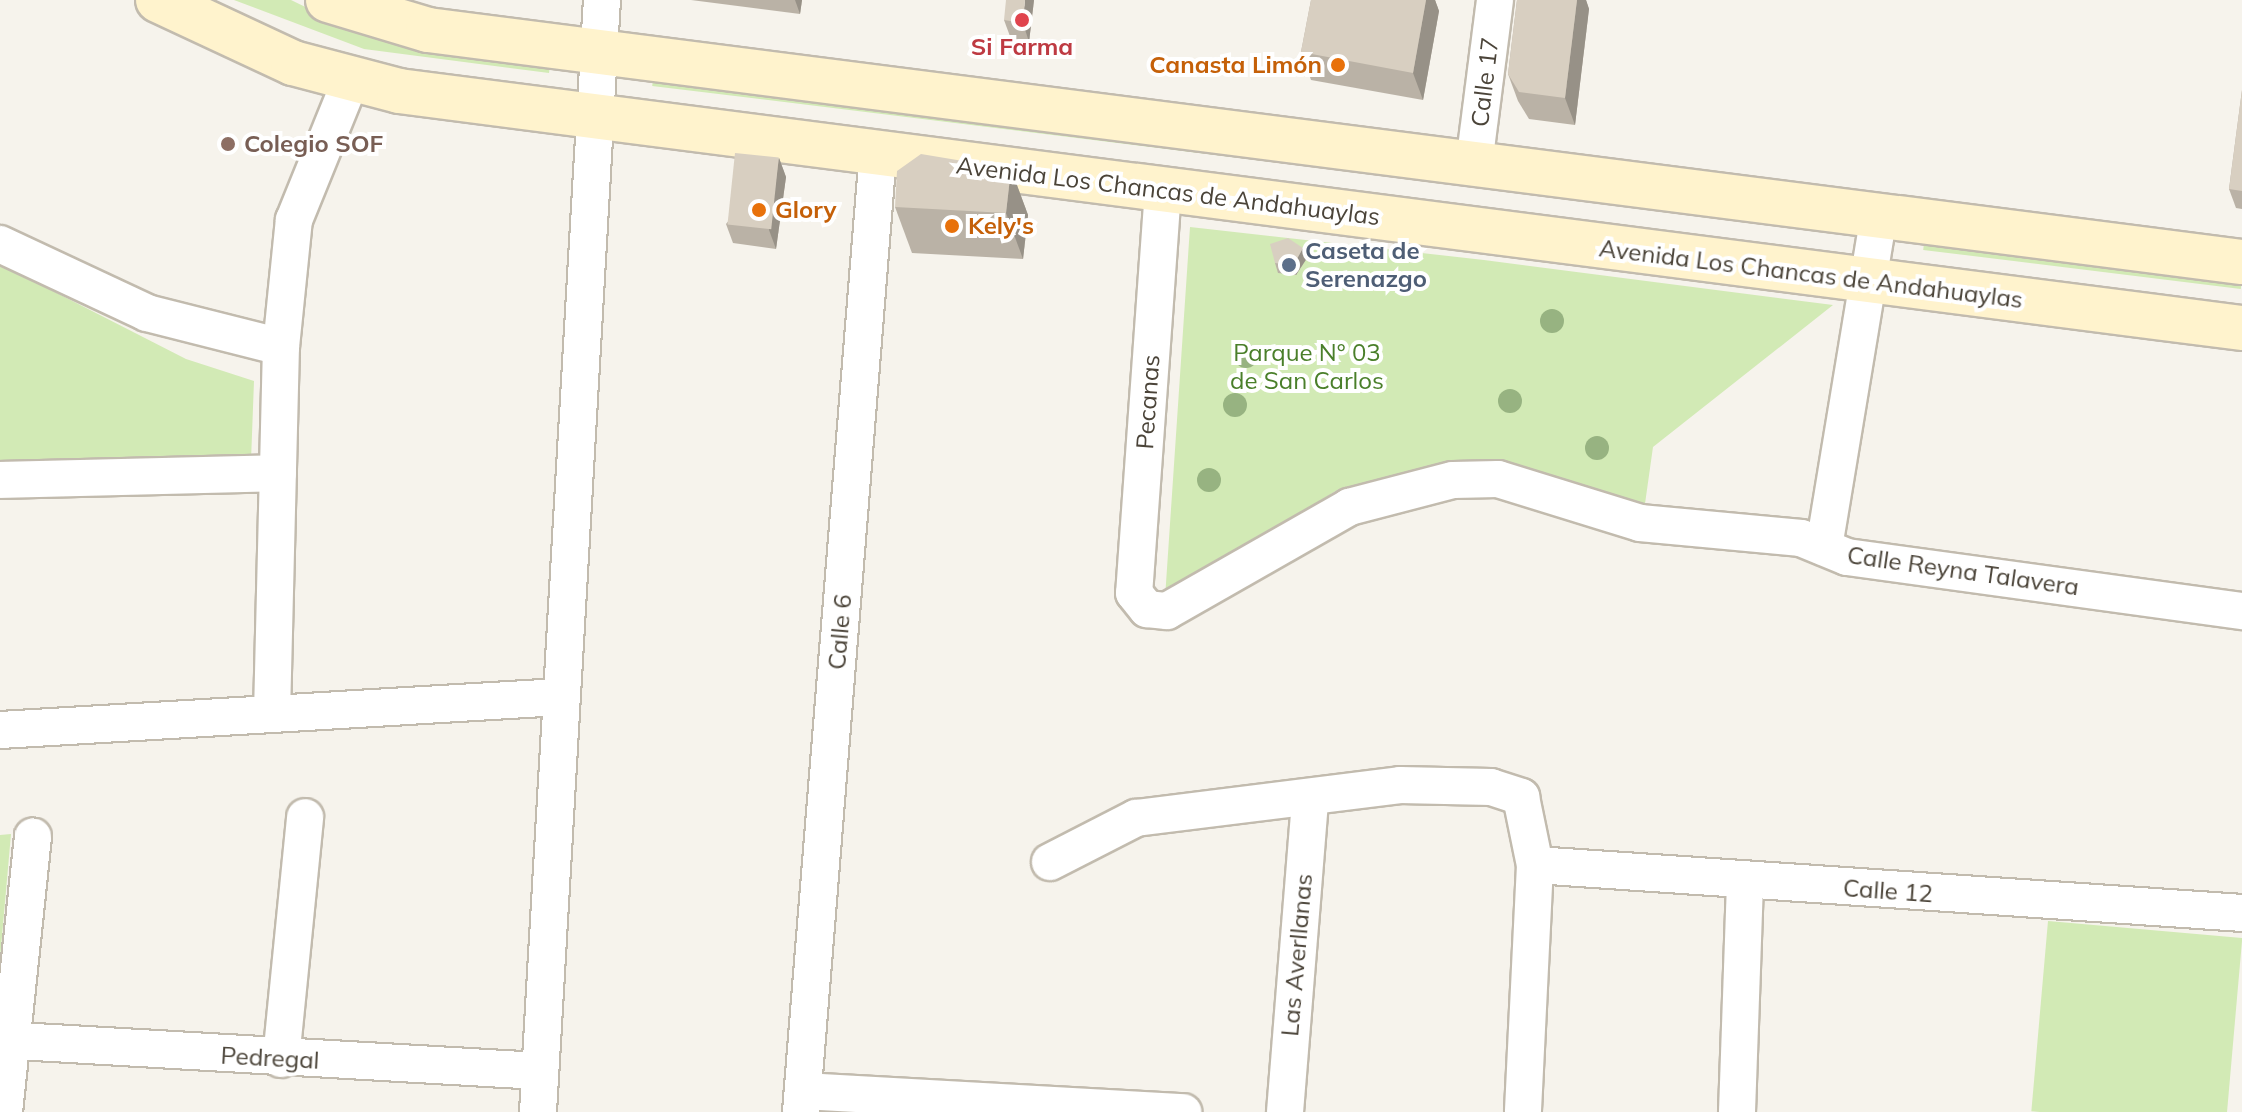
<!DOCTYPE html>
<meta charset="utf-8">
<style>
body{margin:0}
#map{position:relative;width:2242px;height:1112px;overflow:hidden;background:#f6f3ec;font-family:Mulish,sans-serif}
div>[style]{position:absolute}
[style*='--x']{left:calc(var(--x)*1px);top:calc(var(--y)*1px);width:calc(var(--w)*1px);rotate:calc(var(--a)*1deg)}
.green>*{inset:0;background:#d2eab5;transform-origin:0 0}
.roads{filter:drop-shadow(2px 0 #c2bbae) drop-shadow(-2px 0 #c2bbae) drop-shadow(0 2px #c2bbae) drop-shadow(0 -2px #c2bbae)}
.street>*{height:36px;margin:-18px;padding:0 18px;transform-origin:18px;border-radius:18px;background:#fff}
.secondary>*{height:44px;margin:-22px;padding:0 22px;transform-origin:22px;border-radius:22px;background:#fff3cd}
.trees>*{width:24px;height:24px;margin:-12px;border-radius:50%;background:#97b381}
.wall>*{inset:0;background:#bab2a6}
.shaded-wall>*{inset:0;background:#979187}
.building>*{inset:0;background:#d8cfc1;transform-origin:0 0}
.dots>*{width:22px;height:22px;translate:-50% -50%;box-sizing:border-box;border:4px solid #fff;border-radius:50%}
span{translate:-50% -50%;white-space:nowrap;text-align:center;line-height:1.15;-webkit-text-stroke:8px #fff;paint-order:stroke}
.health-label{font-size:24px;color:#be3a42;font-weight:700}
.food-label{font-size:24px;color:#c56008;font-weight:700}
.right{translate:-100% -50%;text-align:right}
.left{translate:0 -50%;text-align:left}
.street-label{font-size:24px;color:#4b4439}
.education-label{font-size:24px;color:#785e54;font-weight:700}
.service-label{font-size:24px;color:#4e5e75;font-weight:700}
.park-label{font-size:24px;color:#4a7f2a}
</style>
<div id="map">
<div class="green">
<i style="clip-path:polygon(234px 0,291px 0,326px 17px,551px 57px,549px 73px,364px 49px)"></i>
<i style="left:654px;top:71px;width:1183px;height:15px;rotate:7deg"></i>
<i style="clip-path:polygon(1190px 227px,1484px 260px,1833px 305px,1653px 447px,1643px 518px,1507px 468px,1339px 489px,1165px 598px)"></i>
<i style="left:1925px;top:235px;width:320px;height:15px;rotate:7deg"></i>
<i style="clip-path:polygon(0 264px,186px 359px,254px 381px,251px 461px,0 472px)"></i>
<i style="clip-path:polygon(11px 834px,0 959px,0 835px)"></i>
<i style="left:2048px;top:921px;width:195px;height:191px;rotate:5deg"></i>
</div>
<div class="roads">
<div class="street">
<i style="--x:1474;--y:164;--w:165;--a:-82.7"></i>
<i style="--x:1163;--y:190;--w:404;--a:94.1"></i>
<i style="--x:1134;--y:593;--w:21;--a:51"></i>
<i style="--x:1147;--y:609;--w:20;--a:6"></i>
<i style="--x:1167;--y:611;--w:210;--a:-29.7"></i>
<i style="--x:1349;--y:507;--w:107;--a:-14.6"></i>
<i style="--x:1453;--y:480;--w:45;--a:-1.3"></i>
<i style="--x:1498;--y:479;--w:149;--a:17.2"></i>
<i style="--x:1640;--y:523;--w:162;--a:5.3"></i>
<i style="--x:1801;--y:538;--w:50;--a:22.4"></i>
<i style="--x:1847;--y:557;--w:399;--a:7.8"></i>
<i style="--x:0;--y:244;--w:162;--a:25.1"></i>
<i style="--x:147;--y:313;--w:138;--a:14.2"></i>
<i style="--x:0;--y:480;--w:278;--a:-1.4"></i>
<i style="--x:1824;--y:547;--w:337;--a:-80.6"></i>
<i style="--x:272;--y:714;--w:367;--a:-88.6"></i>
<i style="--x:281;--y:347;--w:128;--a:-84.2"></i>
<i style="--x:294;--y:220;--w:149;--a:-67.9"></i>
<i style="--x:0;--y:730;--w:561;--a:-3.37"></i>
<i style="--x:1050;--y:862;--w:97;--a:-27.1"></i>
<i style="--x:1136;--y:818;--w:266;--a:-7.1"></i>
<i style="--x:1400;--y:785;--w:91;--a:1.3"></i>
<i style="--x:1491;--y:787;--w:32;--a:18"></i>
<i style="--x:1521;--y:797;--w:69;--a:78.4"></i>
<i style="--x:1535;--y:865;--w:247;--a:92.8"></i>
<i style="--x:1535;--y:865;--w:709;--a:3.88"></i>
<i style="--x:0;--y:1040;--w:541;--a:3.29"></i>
<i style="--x:281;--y:1059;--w:243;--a:-84.3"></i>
<i style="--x:803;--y:1091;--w:381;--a:3.2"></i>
<i style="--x:4;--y:1112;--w:277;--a:-84"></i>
<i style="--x:538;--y:1112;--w:1114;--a:-86.71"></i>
<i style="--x:801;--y:1112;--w:962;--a:-85.41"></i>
<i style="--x:1285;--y:1112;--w:314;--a:-85.4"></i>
<i style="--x:1737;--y:1112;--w:231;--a:-88"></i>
</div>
<div class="secondary">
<i style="--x:158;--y:0;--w:149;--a:25"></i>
<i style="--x:293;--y:63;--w:110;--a:14.8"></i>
<i style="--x:399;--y:91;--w:1858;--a:7.33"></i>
<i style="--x:328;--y:0;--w:104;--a:16.7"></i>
<i style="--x:428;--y:30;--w:1829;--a:7.29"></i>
</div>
</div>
<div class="trees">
<i style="left:1552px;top:321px"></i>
<i style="left:1246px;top:356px"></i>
<i style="left:1510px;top:401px"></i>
<i style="left:1235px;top:405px"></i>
<i style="left:1597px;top:448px"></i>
<i style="left:1209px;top:480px"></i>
</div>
<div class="wall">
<i style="clip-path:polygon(691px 0,802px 0,800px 14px)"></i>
<i style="clip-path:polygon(1034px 0,1029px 42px,1011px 39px,1004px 20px)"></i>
<i style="clip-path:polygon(1311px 0,1435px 0,1439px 11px,1423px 100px,1311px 80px,1301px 52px)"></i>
<i style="clip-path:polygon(1517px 0,1586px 0,1589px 9px,1575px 125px,1529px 119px,1518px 101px,1508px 74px)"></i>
<i style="clip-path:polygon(2242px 90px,2242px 209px,2236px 208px,2229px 189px)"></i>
<i style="clip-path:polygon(779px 158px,786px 177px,776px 249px,733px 243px,726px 224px)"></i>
<i style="clip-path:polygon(1011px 169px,1028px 215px,1023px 259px,912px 253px,895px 207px)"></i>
<i style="clip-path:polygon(1303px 248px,1307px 258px,1296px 275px,1278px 273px,1275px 263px)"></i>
</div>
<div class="shaded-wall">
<i style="clip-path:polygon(795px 0,802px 0,800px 14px)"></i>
<i style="clip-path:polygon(1025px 0,1034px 0,1029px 42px,1023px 23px)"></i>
<i style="clip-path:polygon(1426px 0,1435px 0,1439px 11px,1423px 100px,1413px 73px)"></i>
<i style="clip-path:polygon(1577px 0,1586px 0,1589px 9px,1575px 125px,1565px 98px)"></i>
<i style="clip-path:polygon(779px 158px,786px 177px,776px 249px,769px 230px)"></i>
<i style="clip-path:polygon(1011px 169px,1028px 215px,1023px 259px,1006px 213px)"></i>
<i style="clip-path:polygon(1303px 248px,1307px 258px,1296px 275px,1293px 266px)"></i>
</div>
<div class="building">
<i style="clip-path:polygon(1006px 0,1025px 0,1023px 23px,1004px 20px)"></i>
<i style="clip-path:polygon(1311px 0,1426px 0,1413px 73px,1301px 52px)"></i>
<i style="clip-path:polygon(1517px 0,1577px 0,1565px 98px,1519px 92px,1508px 74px)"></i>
<i style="clip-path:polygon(2242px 90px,2242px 191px,2229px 189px)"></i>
<i style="left:735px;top:153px;width:44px;height:72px;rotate:6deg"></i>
<i style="clip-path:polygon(921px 154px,1011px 169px,1006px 213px,895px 207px,897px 171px)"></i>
<i style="clip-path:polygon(1288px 238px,1303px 248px,1293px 266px,1275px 263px,1270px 244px)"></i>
</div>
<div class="dots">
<i style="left:1022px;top:20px;background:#e0444e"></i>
<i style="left:1338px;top:65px;background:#e8710a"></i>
<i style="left:228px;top:144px;background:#8d6e63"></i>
<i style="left:759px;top:210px;background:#e8710a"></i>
<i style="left:952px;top:226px;background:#e8710a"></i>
<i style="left:1289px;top:265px;background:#5c6f8a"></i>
</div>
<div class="health-label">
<span style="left:1022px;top:47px">Si Farma</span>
</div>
<div class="food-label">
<span class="right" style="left:1322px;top:65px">Canasta Limón</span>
<span class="left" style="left:775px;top:210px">Glory</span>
<span class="left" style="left:968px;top:226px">Kely's</span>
</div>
<div class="street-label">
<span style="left:1485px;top:82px;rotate:-83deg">Calle 17</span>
<span style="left:1168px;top:191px;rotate:7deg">Avenida Los Chancas de Andahuaylas</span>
<span style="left:1811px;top:274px;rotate:7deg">Avenida Los Chancas de Andahuaylas</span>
<span style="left:1148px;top:402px;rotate:-86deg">Pecanas</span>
<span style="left:1963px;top:571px;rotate:8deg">Calle Reyna Talavera</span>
<span style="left:840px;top:632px;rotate:-85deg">Calle 6</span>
<span style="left:1888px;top:891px;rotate:4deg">Calle 12</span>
<span style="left:1297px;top:955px;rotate:-85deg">Las Averllanas</span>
<span style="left:270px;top:1058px;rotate:3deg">Pedregal</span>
</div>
<div class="education-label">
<span class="left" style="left:244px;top:144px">Colegio SOF</span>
</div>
<div class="service-label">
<span class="left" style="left:1305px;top:265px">Caseta de<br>Serenazgo</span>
</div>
<div class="park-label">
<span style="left:1307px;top:367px">Parque N° 03<br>de San Carlos</span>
</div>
</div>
